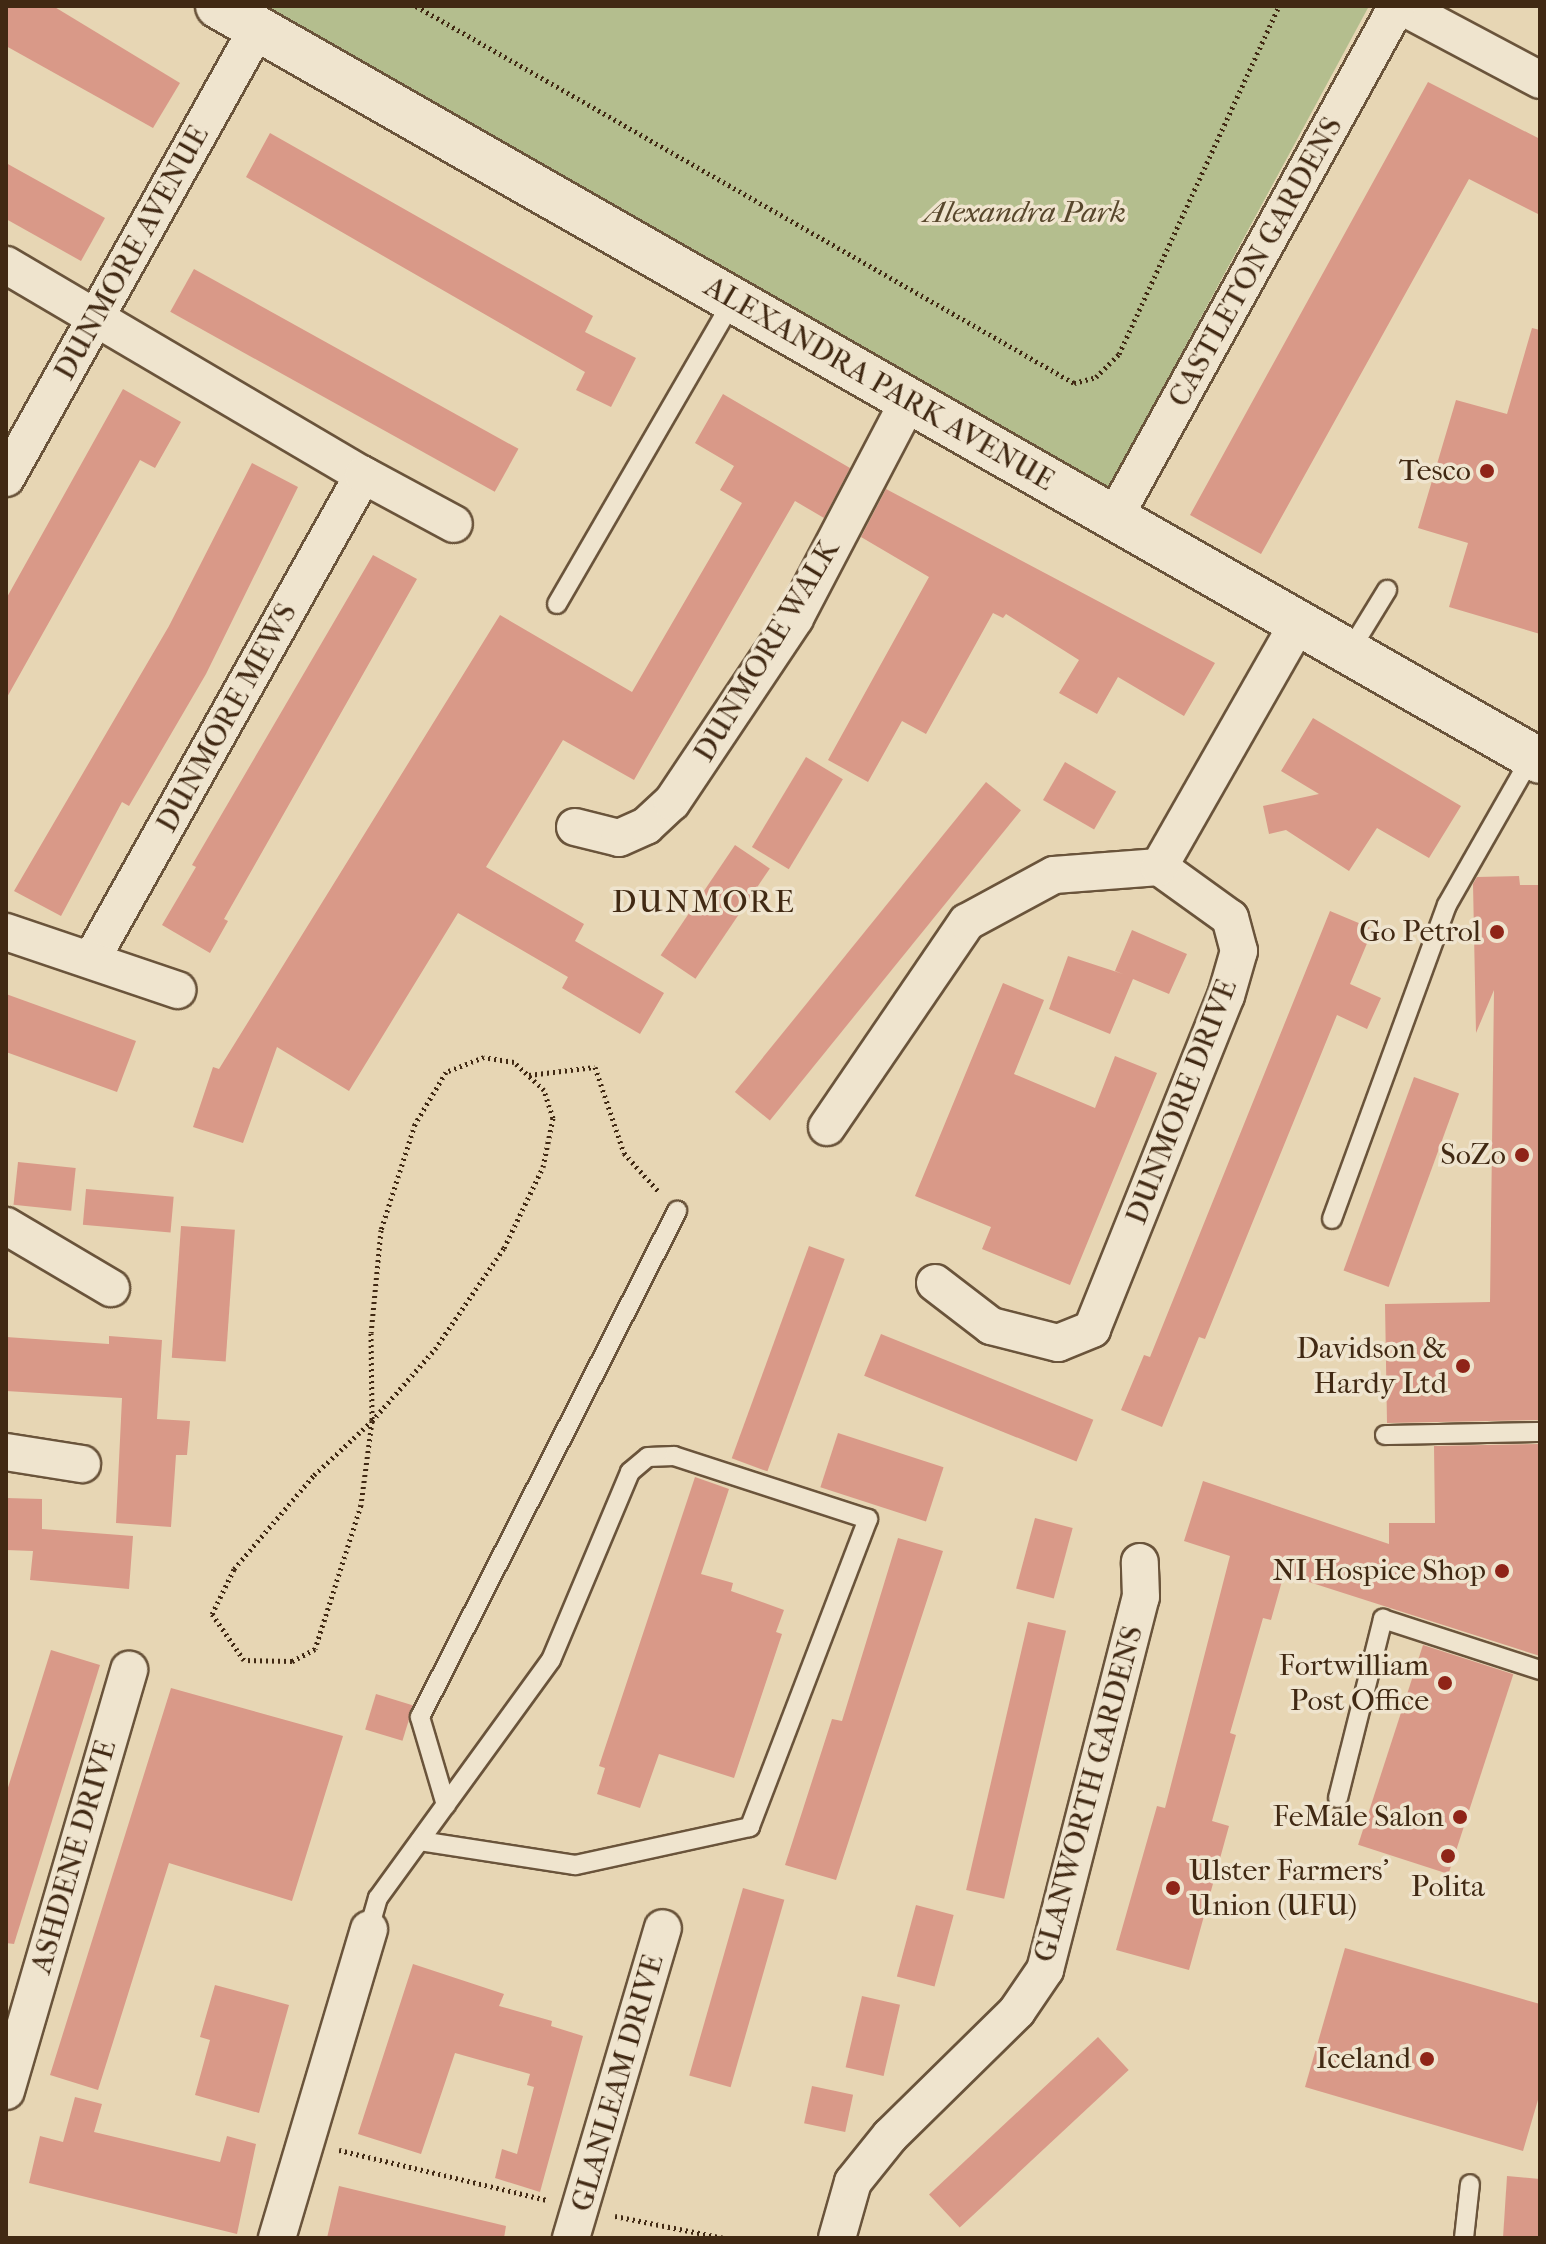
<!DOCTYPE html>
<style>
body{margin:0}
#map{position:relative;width:1546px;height:2244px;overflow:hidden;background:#e7d6b4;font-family:"IM FELL French Canon",serif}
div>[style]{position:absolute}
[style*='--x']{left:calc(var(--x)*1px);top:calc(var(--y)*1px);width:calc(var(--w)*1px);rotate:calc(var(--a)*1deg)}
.green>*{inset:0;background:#b4be8e}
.building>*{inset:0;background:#d99988;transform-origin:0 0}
.path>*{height:5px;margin-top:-2.5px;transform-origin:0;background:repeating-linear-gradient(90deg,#412913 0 2px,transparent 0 6px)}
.roads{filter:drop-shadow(2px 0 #6a543b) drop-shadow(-2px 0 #6a543b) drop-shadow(0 2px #6a543b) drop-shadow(0 -2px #6a543b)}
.lane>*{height:18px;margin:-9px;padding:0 9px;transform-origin:9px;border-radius:9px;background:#efe4ce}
.street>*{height:36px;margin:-18px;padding:0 18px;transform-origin:18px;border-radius:18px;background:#efe4ce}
.secondary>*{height:44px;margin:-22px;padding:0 22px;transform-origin:22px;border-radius:22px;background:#efe4ce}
.dots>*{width:22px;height:22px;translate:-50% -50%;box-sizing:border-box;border:4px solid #efe4ce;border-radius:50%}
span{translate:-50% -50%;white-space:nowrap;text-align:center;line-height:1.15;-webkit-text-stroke:7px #efe4ce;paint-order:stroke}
.park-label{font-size:30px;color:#58472c;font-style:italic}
.street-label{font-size:30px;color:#412913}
.poi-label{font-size:30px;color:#412913}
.right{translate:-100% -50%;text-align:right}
.left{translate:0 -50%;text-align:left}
.neighbourhood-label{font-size:32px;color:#412913;letter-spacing:2px}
.frame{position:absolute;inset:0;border:8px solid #412913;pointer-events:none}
</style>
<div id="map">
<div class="green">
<i style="clip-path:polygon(256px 6px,1369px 6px,1105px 495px)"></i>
</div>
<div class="building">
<i style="clip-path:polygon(6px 6px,53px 6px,180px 83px,153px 128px,6px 46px)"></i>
<i style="clip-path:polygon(1428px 82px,1540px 139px,1540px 215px,1469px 179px,1261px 554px,1190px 515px)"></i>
<i style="clip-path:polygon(270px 133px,593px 316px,585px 332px,636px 358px,611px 407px,576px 390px,585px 372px,246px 177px)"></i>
<i style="clip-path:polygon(6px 163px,105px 218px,81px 261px,6px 219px)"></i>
<i style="left:194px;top:269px;width:371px;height:49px;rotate:29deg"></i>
<i style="clip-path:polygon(1532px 328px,1540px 330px,1540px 634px,1449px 607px,1468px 543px,1418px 528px,1456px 400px,1507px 414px)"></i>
<i style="clip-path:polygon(123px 389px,181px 422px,155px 468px,140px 460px,6px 699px,6px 599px)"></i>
<i style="clip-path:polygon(723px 394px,850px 468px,824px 518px,795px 501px,634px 780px,563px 740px,486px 867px,584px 924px,575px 941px,664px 993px,640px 1034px,562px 988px,568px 977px,458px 913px,349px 1091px,277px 1047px,243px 1143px,193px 1127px,213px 1067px,219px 1069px,500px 615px,632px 692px,742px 503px,720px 490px,734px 466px,695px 443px)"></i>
<i style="clip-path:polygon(252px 463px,298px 487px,206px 674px,129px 806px,122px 802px,61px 916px,14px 891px,169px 626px)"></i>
<i style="clip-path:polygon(886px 489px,1215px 663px,1184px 716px,1118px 677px,1097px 714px,1059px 693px,1079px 660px,1006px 614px,1003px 618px,993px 613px,926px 734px,902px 721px,868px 782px,828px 760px,929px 577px,861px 537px)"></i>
<i style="clip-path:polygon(373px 555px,417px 579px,224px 919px,228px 921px,210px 953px,162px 925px,196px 867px,192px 865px)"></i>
<i style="clip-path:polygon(1313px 718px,1461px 806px,1429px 858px,1377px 828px,1349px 871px,1286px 830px,1269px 834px,1263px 806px,1319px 794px,1281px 771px)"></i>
<i style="left:806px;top:757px;width:43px;height:105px;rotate:31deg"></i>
<i style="left:1065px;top:762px;width:59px;height:44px;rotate:30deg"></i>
<i style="left:986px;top:782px;width:45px;height:399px;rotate:39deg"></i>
<i style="left:735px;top:845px;width:42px;height:133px;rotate:34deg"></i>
<i style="clip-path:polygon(1519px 876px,1520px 885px,1540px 885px,1540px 1420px,1387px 1423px,1385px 1304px,1490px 1302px,1494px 990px,1476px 1033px,1473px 884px,1477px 877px)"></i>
<i style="clip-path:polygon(1330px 911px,1373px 929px,1350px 984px,1381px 998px,1367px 1029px,1337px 1015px,1205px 1339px,1199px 1337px,1162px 1427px,1121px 1410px,1144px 1355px,1150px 1357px)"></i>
<i style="clip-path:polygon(1132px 930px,1187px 954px,1169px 994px,1133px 979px,1110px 1034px,1049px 1009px,1068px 956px,1123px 974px,1115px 971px)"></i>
<i style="clip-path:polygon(1003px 983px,1044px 1000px,1014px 1074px,1095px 1108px,1115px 1056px,1157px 1073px,1070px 1285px,982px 1249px,991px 1227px,915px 1196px)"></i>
<i style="clip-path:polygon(6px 994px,136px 1041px,117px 1092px,6px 1052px)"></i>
<i style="left:1414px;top:1077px;width:48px;height:206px;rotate:20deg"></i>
<i style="left:18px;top:1162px;width:58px;height:43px;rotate:6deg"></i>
<i style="left:86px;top:1189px;width:88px;height:36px;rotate:5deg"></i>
<i style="left:181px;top:1226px;width:54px;height:132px;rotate:4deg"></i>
<i style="left:809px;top:1246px;width:38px;height:226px;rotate:20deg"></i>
<i style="left:881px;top:1334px;width:229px;height:45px;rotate:22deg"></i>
<i style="clip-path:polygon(109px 1336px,162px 1340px,157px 1419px,190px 1421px,187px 1455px,176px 1455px,171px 1527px,116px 1523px,122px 1398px,6px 1391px,6px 1337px,109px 1344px)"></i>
<i style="left:838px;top:1433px;width:111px;height:57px;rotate:18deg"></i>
<i style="clip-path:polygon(1540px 1444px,1540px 1656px,1284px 1574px,1271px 1620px,1263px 1618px,1230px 1733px,1236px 1735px,1212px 1821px,1229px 1826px,1189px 1970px,1116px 1950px,1157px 1806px,1165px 1808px,1230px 1556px,1184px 1541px,1203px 1481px,1389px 1544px,1389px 1523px,1435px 1523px,1434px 1446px)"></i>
<i style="clip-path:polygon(695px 1477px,729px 1489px,701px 1574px,733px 1583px,731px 1591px,784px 1610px,776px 1632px,782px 1634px,734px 1778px,659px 1754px,640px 1808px,597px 1794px,605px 1768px,599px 1766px)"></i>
<i style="clip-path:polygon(6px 1498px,42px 1499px,42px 1529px,133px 1536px,129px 1589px,30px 1580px,33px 1551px,6px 1550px)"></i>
<i style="left:1035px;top:1518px;width:39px;height:73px;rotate:15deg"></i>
<i style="clip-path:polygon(898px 1538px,943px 1551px,836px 1880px,785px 1865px,832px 1719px,842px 1721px)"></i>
<i style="left:1028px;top:1622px;width:39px;height:275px;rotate:13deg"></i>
<i style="left:1423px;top:1645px;width:95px;height:210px;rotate:18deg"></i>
<i style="clip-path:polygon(51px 1650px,100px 1665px,14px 1944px,6px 1943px,6px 1794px)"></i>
<i style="clip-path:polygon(171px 1688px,343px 1736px,292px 1901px,169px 1863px,98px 2090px,50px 2075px)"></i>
<i style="left:376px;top:1694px;width:39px;height:37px;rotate:17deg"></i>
<i style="left:743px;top:1888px;width:43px;height:195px;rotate:16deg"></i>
<i style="left:916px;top:1905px;width:39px;height:74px;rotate:15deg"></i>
<i style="clip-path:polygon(1345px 1948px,1540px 2004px,1540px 2093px,1523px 2151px,1305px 2087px)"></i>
<i style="clip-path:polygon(413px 1964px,504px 1994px,499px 2006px,552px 2021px,551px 2026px,583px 2036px,540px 2192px,495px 2178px,502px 2149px,517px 2154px,534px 2087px,527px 2085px,530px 2074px,455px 2053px,421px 2154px,358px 2134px)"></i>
<i style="clip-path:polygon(215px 1985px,289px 2005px,259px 2113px,195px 2095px,210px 2040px,200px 2037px)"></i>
<i style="left:862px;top:1996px;width:39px;height:73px;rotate:13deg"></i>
<i style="left:1098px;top:2037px;width:45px;height:231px;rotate:47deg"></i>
<i style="left:812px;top:2086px;width:42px;height:38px;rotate:12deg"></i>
<i style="clip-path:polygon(75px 2097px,102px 2104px,94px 2132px,220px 2162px,227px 2136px,256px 2144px,237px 2234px,29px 2183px,40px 2136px,63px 2142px)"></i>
<i style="clip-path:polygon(1507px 2176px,1540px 2179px,1540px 2238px,1503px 2238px)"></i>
<i style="clip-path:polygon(339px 2186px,506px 2226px,504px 2238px,327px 2238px)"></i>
</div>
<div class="path">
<i style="--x:416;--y:6;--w:758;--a:29.81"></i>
<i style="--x:1074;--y:383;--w:23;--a:-15"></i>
<i style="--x:1096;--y:377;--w:33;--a:-45"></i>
<i style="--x:1119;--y:354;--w:383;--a:-65.3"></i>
<i style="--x:529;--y:1075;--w:66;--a:-6.9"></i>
<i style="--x:595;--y:1067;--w:91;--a:71.4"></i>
<i style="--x:624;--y:1153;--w:52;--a:48.1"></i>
<i style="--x:372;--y:1421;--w:96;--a:-48.8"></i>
<i style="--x:435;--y:1349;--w:122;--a:-55.7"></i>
<i style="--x:504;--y:1248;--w:90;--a:-64.3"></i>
<i style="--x:543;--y:1167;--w:50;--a:-78.5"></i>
<i style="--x:553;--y:1118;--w:29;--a:-108"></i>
<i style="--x:544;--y:1090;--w:41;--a:-137"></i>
<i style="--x:514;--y:1062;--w:30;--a:-171"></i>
<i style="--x:484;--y:1057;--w:41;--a:158.5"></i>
<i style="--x:446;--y:1072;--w:61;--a:120.8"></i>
<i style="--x:415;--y:1124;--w:111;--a:107.8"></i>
<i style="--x:381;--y:1230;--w:103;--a:95.5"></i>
<i style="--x:371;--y:1333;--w:88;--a:89.3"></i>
<i style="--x:372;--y:1421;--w:85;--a:97.5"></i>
<i style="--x:361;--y:1505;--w:151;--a:107.7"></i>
<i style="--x:315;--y:1649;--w:26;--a:152"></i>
<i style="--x:292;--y:1661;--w:48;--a:-178.8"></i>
<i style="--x:244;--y:1660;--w:56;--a:-124.8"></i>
<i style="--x:212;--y:1614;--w:50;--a:-63.9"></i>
<i style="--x:234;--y:1569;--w:123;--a:-49.6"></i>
<i style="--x:314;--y:1475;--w:79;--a:-43"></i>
<i style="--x:339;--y:2150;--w:214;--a:13.5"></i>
<i style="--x:615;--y:2216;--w:111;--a:11.4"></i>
</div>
<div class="roads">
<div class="lane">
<i style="--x:557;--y:604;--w:351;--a:-59.9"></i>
<i style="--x:1349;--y:652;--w:73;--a:-58.5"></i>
<i style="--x:1332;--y:1219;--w:334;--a:-69.9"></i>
<i style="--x:1447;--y:905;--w:172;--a:-60.3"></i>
<i style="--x:1385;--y:1435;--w:155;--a:-1.1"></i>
<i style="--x:1338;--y:1798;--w:185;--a:-75.9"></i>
<i style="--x:1383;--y:1619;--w:165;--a:18"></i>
<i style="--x:446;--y:1805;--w:92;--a:-106.5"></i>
<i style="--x:420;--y:1717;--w:568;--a:-63.07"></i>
<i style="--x:369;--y:1929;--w:32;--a:-74"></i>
<i style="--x:378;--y:1898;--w:294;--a:-54"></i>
<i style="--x:551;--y:1660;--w:204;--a:-67.2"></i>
<i style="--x:630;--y:1472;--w:23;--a:-40"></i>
<i style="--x:648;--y:1457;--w:26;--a:-2"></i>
<i style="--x:674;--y:1456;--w:204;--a:18"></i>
<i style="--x:868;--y:1519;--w:330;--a:111"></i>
<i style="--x:750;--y:1827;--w:179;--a:167.7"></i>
<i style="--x:575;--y:1865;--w:157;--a:-171.2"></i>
<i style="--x:1464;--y:2238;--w:54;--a:-83.7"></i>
</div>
<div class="street">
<i style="--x:1401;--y:6;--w:157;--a:28"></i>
<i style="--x:6;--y:265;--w:414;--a:30.5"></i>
<i style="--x:363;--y:475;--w:556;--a:119.28"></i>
<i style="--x:363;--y:475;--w:103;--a:28.3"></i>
<i style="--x:6;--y:478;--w:514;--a:-60.79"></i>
<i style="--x:1114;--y:518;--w:585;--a:-61.07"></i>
<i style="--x:575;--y:827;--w:45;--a:14"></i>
<i style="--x:619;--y:838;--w:30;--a:-24"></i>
<i style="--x:646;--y:826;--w:35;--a:-43"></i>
<i style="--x:672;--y:802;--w:221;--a:-56.2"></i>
<i style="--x:795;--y:618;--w:246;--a:-62.4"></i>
<i style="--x:6;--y:932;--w:181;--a:18.7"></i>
<i style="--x:827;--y:1127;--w:248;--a:-55.7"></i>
<i style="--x:967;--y:922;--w:99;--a:-28.4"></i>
<i style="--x:1054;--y:875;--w:105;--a:-4.4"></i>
<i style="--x:6;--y:1226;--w:122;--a:30.6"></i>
<i style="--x:935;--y:1283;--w:71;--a:37.5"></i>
<i style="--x:991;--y:1326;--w:69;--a:14.2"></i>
<i style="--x:1058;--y:1343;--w:37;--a:-22"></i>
<i style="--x:1092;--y:1329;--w:359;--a:-68.1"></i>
<i style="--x:1226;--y:996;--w:47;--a:-73.9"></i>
<i style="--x:1239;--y:951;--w:34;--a:-105"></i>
<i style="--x:1230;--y:918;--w:87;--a:-144.3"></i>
<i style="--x:1159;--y:867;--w:281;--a:-60.3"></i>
<i style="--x:6;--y:1452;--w:77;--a:9"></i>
<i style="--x:6;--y:2091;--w:439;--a:-73.7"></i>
<i style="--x:277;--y:2238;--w:322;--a:-73.4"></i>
<i style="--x:571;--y:2238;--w:323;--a:-73.5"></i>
<i style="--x:837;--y:2238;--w:58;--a:-74.1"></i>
<i style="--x:853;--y:2182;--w:59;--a:-51.2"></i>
<i style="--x:890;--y:2136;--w:178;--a:-44.5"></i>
<i style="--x:1017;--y:2011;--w:50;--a:-55.7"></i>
<i style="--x:1045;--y:1970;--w:385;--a:-75.6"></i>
<i style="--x:1141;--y:1597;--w:35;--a:-92"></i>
</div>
<div class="secondary">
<i style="--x:218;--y:6;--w:1522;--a:29.73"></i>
</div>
</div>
<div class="dots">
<i style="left:1487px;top:471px;background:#8f2418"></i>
<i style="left:1497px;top:932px;background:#8f2418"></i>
<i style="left:1522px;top:1155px;background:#8f2418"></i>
<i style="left:1463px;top:1366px;background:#8f2418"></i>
<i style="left:1502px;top:1571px;background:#8f2418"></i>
<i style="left:1445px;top:1683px;background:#8f2418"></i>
<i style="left:1460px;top:1817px;background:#8f2418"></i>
<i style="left:1448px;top:1856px;background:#8f2418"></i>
<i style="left:1173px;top:1888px;background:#8f2418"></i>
<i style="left:1427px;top:2059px;background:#8f2418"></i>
</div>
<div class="park-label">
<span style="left:1025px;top:213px">Alexandra Park</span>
</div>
<div class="street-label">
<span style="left:132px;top:253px;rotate:-61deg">DUNMORE AVENUE</span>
<span style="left:1256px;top:262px;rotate:-61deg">CASTLETON GARDENS</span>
<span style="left:879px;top:384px;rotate:30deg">ALEXANDRA PARK AVENUE</span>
<span style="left:767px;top:651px;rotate:-59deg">DUNMORE WALK</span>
<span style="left:227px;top:718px;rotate:-61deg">DUNMORE MEWS</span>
<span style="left:1182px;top:1102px;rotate:-69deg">DUNMORE DRIVE</span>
<span style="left:1089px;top:1794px;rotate:-75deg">GLANWORTH GARDENS</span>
<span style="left:74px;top:1857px;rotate:-74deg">ASHDENE DRIVE</span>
<span style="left:618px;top:2083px;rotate:-74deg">GLANLEAM DRIVE</span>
</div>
<div class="poi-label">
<span class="right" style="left:1471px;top:471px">Tesco</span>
<span class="right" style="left:1481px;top:932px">Go Petrol</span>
<span class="right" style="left:1506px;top:1155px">SoZo</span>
<span class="right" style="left:1447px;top:1366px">Davidson &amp;<br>Hardy Ltd</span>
<span class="right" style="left:1486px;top:1571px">NI Hospice Shop</span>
<span class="right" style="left:1429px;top:1683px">Fortwilliam<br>Post Office</span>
<span class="right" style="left:1444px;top:1817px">FeMale Salon</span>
<span class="left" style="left:1189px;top:1888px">Ulster Farmers'<br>Union (UFU)</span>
<span style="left:1448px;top:1887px">Polita</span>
<span class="right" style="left:1411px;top:2059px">Iceland</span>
</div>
<div class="neighbourhood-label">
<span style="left:704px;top:902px">DUNMORE</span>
</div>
<div class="frame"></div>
</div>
